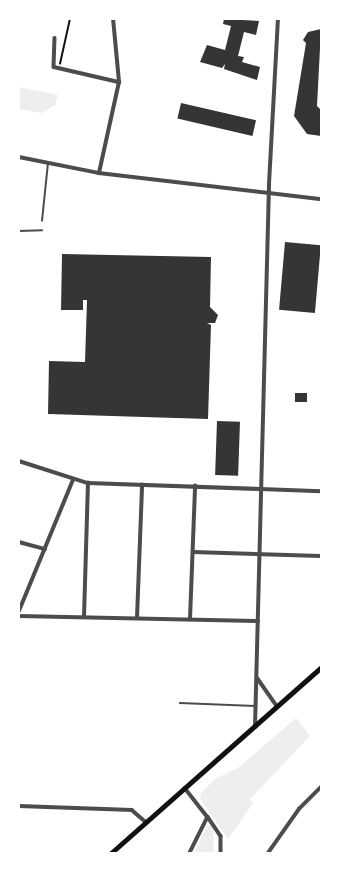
<!DOCTYPE html>
<style>
body{margin:0}
#map{position:relative;width:340px;height:872px;overflow:hidden;background:#fff;font-family:"Golos Text",sans-serif}
div>[style]{position:absolute}
[style*='--x']{left:calc(var(--x)*1px);top:calc(var(--y)*1px);width:calc(var(--w)*1px);rotate:calc(var(--a)*1deg)}
.green>*{inset:0;background:#eee}
.building>*{inset:0;background:#353535;transform-origin:0 0}
.path>*{height:1.5px;margin:-0.75px;padding:0 0.75px;transform-origin:0.75px;border-radius:0.75px;background:#111}
.service>*{height:1.5px;margin:-0.75px;padding:0 0.75px;transform-origin:0.75px;border-radius:0.75px;background:#4c4c4c}
.minor>*{height:3.5px;margin:-1.75px;padding:0 1.75px;transform-origin:1.75px;border-radius:1.75px;background:#4c4c4c}
.tertiary>*{height:4px;margin:-2px;padding:0 2px;transform-origin:2px;border-radius:2px;background:#4c4c4c}
.primary>*{height:5px;margin:-2.5px;padding:0 2.5px;transform-origin:2.5px;border-radius:2.5px;background:#111}
span{translate:-50% -50%;white-space:nowrap;text-align:center;line-height:1.15;-webkit-text-stroke:3.5px #fff;paint-order:stroke}
.frame{position:absolute;inset:0;border:20px solid #fff;pointer-events:none}
</style>
<div id="map">
<div class="green">
<i style="clip-path:polygon(19px 87px,58px 95px,55px 105px,42px 113px,19px 109px)"></i>
<i style="clip-path:polygon(296px 718px,310px 736px,250px 799px,253px 803px,228px 839px,200px 799px,201px 793px,216px 778px,238px 768px)"></i>
<i style="clip-path:polygon(208px 824px,213px 828px,214px 853px,194px 853px)"></i>
</div>
<div class="building">
<i style="clip-path:polygon(224px 19px,259px 21px,256px 35px,244px 32px,238px 56px,244px 57px,242px 62px,260px 67px,257px 80px,224px 69px,225px 64px,222px 68px,200px 62px,207px 45px,225px 50px,231px 26px,223px 24px)"></i>
<i style="clip-path:polygon(321px 29px,317px 106px,321px 110px,321px 136px,307px 134px,294px 116px,306px 43px,303px 40px,308px 32px)"></i>
<i style="left:181px;top:103px;width:77px;height:16px;rotate:13deg"></i>
<i style="left:285px;top:242px;width:36px;height:68px;rotate:5deg"></i>
<i style="clip-path:polygon(62px 254px,211px 257px,210px 307px,218px 315px,215px 323px,207px 323px,211px 325px,208px 419px,48px 414px,49px 361px,85px 362px,87px 300px,83px 300px,83px 310px,61px 310px)"></i>
<i style="left:295px;top:393px;width:12px;height:9px"></i>
<i style="left:217px;top:421px;width:23px;height:54px;rotate:2deg"></i>
</div>
<div class="path">
<i style="--x:60;--y:64;--w:46;--a:-77.5"></i>
</div>
<div class="service">
<i style="--x:42;--y:221;--w:58;--a:-84.1"></i>
<i style="--x:19;--y:231;--w:23;--a:-2"></i>
<i style="--x:180;--y:703;--w:75;--a:2.3"></i>
</div>
<div class="minor">
<i style="--x:55;--y:38;--w:29;--a:92"></i>
<i style="--x:54;--y:67;--w:67;--a:13"></i>
<i style="--x:19;--y:157;--w:82;--a:11.3"></i>
<i style="--x:99;--y:173;--w:224;--a:6.7"></i>
<i style="--x:99;--y:173;--w:93;--a:-77.6"></i>
<i style="--x:119;--y:82;--w:63;--a:-95.4"></i>
<i style="--x:19;--y:461;--w:72;--a:17.7"></i>
<i style="--x:88;--y:483;--w:233;--a:2"></i>
<i style="--x:19;--y:542;--w:27;--a:15"></i>
<i style="--x:193;--y:552;--w:128;--a:1.8"></i>
<i style="--x:19;--y:611;--w:142;--a:-67.6"></i>
<i style="--x:19;--y:616;--w:239;--a:1.2"></i>
<i style="--x:84;--y:617;--w:134;--a:-88.3"></i>
<i style="--x:137;--y:618;--w:133;--a:-87.8"></i>
<i style="--x:190;--y:619;--w:133;--a:-87.8"></i>
<i style="--x:185;--y:788;--w:37;--a:52"></i>
<i style="--x:208;--y:817;--w:40;--a:116.6"></i>
<i style="--x:19;--y:806;--w:113;--a:2"></i>
<i style="--x:132;--y:810;--w:18;--a:41"></i>
<i style="--x:208;--y:817;--w:23;--a:56"></i>
<i style="--x:221;--y:836;--w:17;--a:90"></i>
<i style="--x:268;--y:853;--w:54;--a:-54.8"></i>
<i style="--x:299;--y:809;--w:31;--a:-45"></i>
</div>
<div class="tertiary">
<i style="--x:257;--y:678;--w:35;--a:55"></i>
<i style="--x:255;--y:727;--w:543;--a:-88.52"></i>
<i style="--x:269;--y:184;--w:165;--a:-86.9"></i>
</div>
<div class="primary">
<i style="--x:111;--y:853;--w:281;--a:-41.5"></i>
</div>
<div class="frame"></div>
</div>
